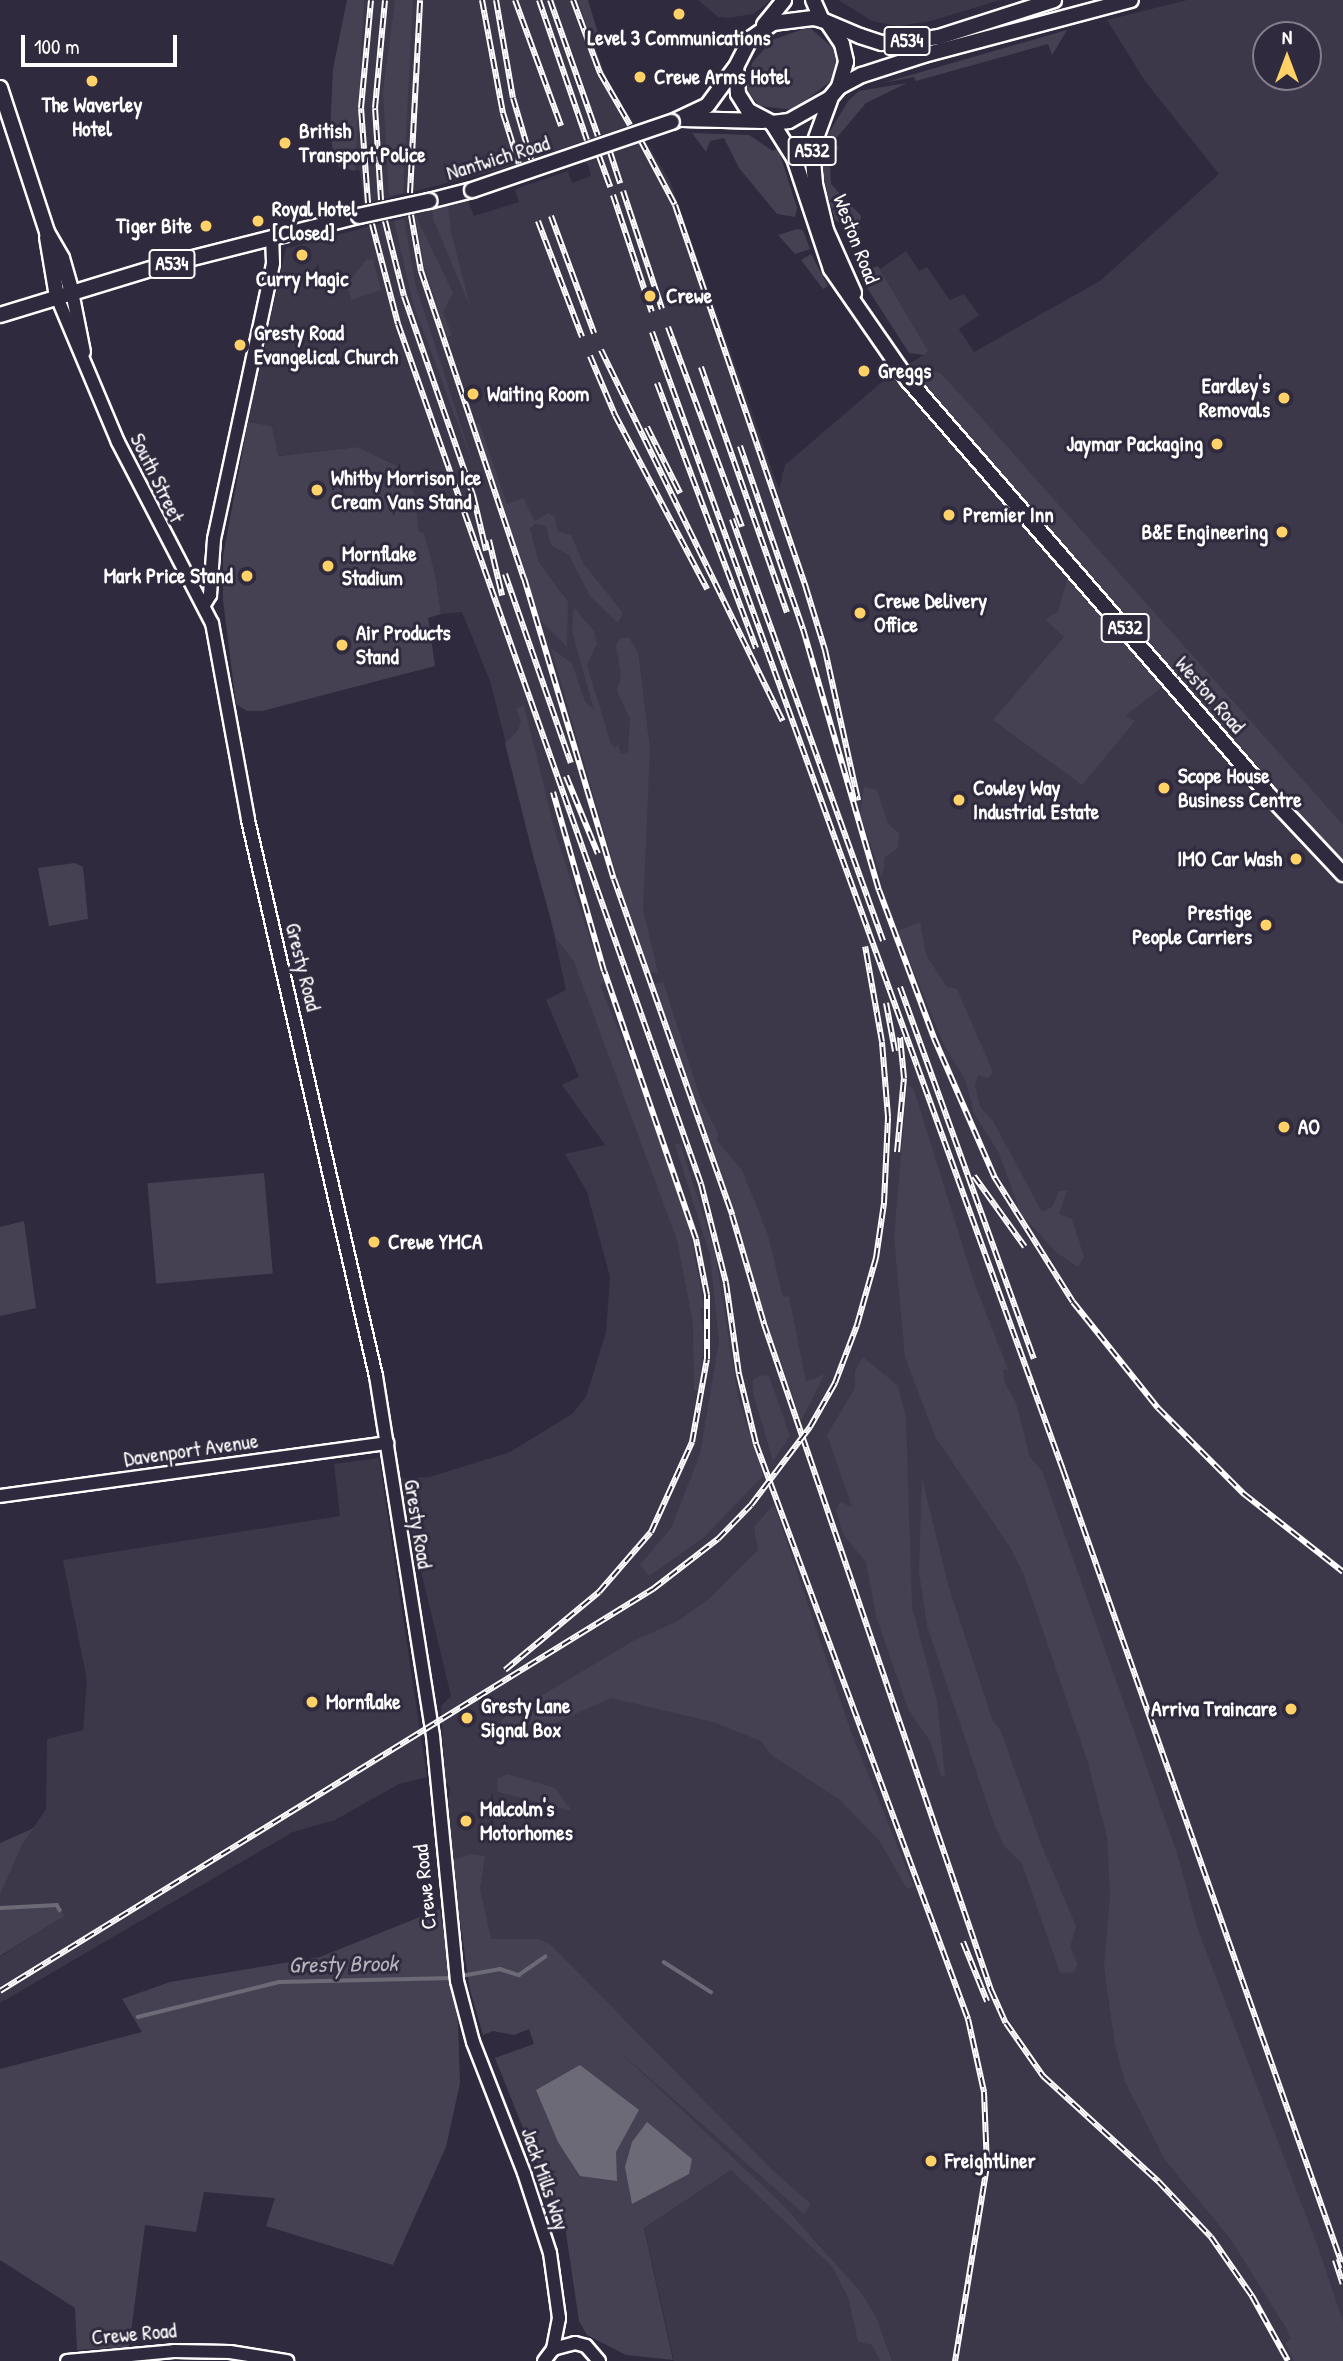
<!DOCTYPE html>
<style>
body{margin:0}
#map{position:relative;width:1343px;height:2361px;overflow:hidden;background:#2f2a3d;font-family:"Patrick Hand",sans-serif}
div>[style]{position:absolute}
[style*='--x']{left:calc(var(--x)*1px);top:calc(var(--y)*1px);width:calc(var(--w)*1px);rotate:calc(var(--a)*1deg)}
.built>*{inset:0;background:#3c3749}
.green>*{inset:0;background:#464152;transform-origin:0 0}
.water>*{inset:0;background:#6d6a77}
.stream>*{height:3.5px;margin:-1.75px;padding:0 1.75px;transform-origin:1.75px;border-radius:1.75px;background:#6d6a77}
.roads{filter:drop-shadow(2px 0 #fff) drop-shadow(-2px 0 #fff) drop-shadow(0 2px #fff) drop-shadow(0 -2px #fff)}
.secondary>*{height:12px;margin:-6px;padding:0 6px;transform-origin:6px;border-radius:6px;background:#2f2a3d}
.primary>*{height:14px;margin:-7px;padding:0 7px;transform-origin:7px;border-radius:7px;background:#2f2a3d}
.rail>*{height:6px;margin-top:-3px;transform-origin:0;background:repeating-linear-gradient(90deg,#2f2a3d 0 10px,#fff 0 20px);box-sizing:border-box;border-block:2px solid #fff}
.bridges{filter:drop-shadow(2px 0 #fff) drop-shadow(-2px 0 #fff) drop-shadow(0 2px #fff) drop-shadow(0 -2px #fff)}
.primary-bridge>*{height:14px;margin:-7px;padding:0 7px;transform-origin:7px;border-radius:7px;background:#2f2a3d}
.dots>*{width:19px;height:19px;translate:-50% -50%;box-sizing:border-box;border:4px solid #2f2a3d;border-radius:50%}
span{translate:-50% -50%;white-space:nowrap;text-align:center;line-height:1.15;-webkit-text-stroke:6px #2f2a3d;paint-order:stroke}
.shield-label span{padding:2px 5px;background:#2f2a3d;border:2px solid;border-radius:5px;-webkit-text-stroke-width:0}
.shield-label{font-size:19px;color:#fff;font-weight:700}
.poi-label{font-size:21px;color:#fff;font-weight:700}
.left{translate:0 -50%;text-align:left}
.right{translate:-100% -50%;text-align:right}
.street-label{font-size:21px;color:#fff}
.water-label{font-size:23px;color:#b6b4bb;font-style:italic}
.north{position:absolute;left:1252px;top:21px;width:70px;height:70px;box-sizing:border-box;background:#2f2a3d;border:2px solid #827f8b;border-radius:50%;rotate:0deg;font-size:19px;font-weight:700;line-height:28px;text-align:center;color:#fff}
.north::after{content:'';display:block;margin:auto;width:24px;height:32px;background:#ffd166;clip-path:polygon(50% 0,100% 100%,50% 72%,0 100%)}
.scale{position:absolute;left:21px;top:35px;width:156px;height:32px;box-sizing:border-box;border:4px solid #fff;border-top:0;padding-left:9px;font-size:21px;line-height:24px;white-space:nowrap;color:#fff;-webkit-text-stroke:5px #2f2a3d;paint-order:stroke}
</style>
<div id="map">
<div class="built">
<i style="clip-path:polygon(351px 0,578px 0,608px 82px,634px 124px,502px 169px,364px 204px,360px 171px,345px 167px)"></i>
<i style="clip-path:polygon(698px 0,771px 0,753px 14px,728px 18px,718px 17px)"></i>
<i style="clip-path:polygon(838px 0,1000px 0,931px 21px,897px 26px,872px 21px)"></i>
<i style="clip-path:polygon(evenodd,1187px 0,1343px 0,1343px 2361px,892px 2361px,876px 2316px,815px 2240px,555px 1989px,470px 1990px,447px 1812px,450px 1788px,445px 1781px,441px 1706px,451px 1696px,399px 1479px,430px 1477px,510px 1452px,572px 1414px,586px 1397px,606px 1332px,610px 1277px,587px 1192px,565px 1154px,605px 1145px,562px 1085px,579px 1077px,546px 1000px,566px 990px,545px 895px,490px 681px,462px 612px,441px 614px,424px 533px,419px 533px,414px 492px,401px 468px,358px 447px,277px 456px,272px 426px,248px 422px,286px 248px,468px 201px,474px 216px,519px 202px,515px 189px,568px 171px,572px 183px,591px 176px,588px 164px,582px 162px,645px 140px,670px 181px,779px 489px,785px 465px,883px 381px,928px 352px,880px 269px,906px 251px,919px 271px,927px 267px,950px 300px,964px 294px,979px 315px,959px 329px,974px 352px,1100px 281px,1219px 174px,1145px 81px,1107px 20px,1187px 0,1266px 35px,1308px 35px,1308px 77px,1266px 77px,1266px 35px)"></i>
<i style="clip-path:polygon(379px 1458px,427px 1777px,399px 1784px,335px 1820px,293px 1832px,0 2003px,0 1957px,55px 1921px,0 1908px,0 1895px,23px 1843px,46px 1809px,47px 1739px,83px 1730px,87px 1680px,63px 1560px,340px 1516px,334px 1464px)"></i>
<i style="clip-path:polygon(731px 2170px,832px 2267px,848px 2298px,858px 2342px,872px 2345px,880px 2361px,674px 2361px,644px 2227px)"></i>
</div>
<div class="green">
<i style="clip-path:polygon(347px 0,364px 0,355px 171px,339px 167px,335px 162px,330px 133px,333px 69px)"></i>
<i style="clip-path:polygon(395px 0,413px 0,403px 193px,389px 196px,383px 92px)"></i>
<i style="clip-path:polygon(578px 0,588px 0,601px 43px,593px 45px)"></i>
<i style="clip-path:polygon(809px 27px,834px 49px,837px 69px,832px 80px,794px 110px,759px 106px,746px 89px,752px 63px,772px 40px)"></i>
<i style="clip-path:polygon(1067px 30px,1052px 55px,1048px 44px,916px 81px,914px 77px,883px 83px)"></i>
<i style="clip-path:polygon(907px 83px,866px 103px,833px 142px,839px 147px,830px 163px,831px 184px,861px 216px,860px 228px,848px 234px,848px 228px,835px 220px,828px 196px,821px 170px,823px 143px,848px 101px,859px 91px)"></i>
<i style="clip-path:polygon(692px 133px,749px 135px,773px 151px,778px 148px,797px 208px,795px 217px,777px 214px,739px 168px,724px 138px,710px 141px,706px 152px)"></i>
<i style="clip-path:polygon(448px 206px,451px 232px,471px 309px,433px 219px,432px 210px)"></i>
<i style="clip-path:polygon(415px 214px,453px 293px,443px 312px,452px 335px,447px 337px,424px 266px)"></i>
<i style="clip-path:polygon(404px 219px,415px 283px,475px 470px,413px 303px,394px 221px)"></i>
<i style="clip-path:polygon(797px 229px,803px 230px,810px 249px,795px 254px,778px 235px)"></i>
<i style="clip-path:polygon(811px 254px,828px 286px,823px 289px,801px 260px)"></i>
<i style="clip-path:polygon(373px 259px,381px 290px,351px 300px,347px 284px,366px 260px)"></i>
<i style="clip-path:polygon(878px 266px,928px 351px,925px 355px,909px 353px,864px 283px,863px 271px)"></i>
<i style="clip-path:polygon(929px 370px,940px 373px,970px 405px,1343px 825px,1343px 874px,1170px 681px,1125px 716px,1135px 721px,1082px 785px,993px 720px,1064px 637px,1045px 619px,1058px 612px,1068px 576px,1077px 572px,908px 380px)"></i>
<i style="clip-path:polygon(248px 422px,272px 426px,278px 456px,358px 447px,401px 468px,414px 492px,419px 532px,424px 533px,435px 575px,441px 614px,428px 618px,435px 666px,262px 711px,247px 711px,236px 704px,223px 600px,223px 556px)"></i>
<i style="clip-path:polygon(479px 422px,507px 504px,523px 498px,535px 521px,549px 513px,555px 517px,557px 531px,571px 535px,583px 563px,623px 613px,618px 623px,590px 596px,569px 555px,551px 545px,546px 526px,535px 524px,530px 528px,538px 561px,568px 602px,567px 647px,539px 619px,474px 426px)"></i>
<i style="clip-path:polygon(574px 608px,594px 631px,597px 644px,587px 665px,611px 744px,615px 748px,618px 744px,621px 754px,628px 752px,630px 719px,617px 691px,621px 675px,616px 645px,621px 638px,629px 638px,638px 652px,650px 750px,643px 909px,658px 973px,648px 972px,632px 928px,551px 648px,572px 663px,585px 702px,594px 710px,572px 631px)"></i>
<i style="clip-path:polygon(524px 705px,555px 832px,604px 982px,600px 985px,649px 1107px,691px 1236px,704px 1308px,700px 1309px,704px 1335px,699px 1390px,694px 1390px,693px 1323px,677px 1240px,574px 962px,556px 938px,534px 859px,505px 743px,517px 732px,521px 722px,516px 709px)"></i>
<i style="clip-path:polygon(864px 787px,877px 790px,888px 824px,899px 833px,898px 848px,885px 857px,882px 878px,860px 814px)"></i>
<i style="clip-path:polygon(75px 863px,83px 867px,88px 919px,49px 926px,38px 868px)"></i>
<i style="clip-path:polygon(920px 922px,926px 955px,946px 986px,957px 989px,993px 1072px,988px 1078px,978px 1075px,975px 1086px,980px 1107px,993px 1121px,1042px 1212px,1052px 1207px,1059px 1191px,1067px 1191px,1059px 1214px,1072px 1219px,1084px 1257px,1078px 1267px,1057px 1253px,1021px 1214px,999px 1153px,974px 1113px,965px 1079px,945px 1047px,897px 931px)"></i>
<i style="clip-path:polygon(663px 982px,701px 1100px,718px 1133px,717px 1141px,742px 1170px,768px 1235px,783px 1297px,789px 1296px,806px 1382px,825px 1374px,801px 1421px,652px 985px)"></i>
<i style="clip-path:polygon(907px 1086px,913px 1087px,975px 1285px,1008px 1369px,1003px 1370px,1005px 1383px,1016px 1403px,1030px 1457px,1042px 1471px,1054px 1505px,1177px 1853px,1198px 1930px,1319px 2250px,1343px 2322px,1343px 2361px,1294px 2361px,1285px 2343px,1291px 2339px,1286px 2328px,1230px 2238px,1165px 2160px,1125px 2082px,1115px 2045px,1104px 1967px,1110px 1895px,1107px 1837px,1088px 1763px,1024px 1575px,1010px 1547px,936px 1438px,905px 1358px,894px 1237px)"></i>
<i style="clip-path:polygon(680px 1143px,715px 1252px,738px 1397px,763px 1476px,703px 1538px,649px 1576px,640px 1565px,671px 1528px,700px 1454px,719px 1341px,710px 1255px,675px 1145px)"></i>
<i style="left:264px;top:1173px;width:101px;height:117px;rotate:85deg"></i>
<i style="clip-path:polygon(24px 1221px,36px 1308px,0 1316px,0 1227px)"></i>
<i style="clip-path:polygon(863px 1357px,898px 1386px,906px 1418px,912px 1607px,937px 1702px,945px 1776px,941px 1776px,930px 1741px,908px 1709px,876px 1616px,866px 1562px,843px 1534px,836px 1510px,840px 1502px,852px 1507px,827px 1435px,855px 1388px,855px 1371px)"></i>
<i style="clip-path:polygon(762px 1375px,769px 1376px,790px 1436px,773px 1461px,753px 1393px,753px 1380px)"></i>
<i style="clip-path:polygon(922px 1478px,949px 1588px,993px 1721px,1001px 1731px,1041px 1844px,1076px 1926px,1070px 1947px,1078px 1965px,1074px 1972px,1060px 1973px,1022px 1864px,1005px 1847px,994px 1824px,927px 1626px,919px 1572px)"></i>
<i style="clip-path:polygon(774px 1504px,851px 1732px,914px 1887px,907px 1889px,879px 1840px,840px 1800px,770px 1754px,761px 1741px,713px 1722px,611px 1698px,555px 1723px,501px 1726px,501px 1720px,633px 1641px,678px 1621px,709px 1599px,758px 1550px,754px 1527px)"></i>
<i style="clip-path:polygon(507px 1774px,555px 1788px,572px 1811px,498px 1792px,497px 1779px)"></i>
<i style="clip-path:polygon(34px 1828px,23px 1843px,0 1895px,0 1843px)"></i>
<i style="clip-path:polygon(471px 1854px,485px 1856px,480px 1889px,491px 1939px,539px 1939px,551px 1945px,771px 2169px,811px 2204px,804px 2214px,620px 2052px,782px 2204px,859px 2290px,876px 2316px,892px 2361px,880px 2361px,872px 2345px,858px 2342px,848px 2298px,832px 2267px,731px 2170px,644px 2228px,673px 2360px,626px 2355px,587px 2335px,579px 2321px,564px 2219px,551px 2198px,495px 2058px,534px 2044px,529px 2029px,514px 2035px,493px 2031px,483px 2035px,470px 1990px,452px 1866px,453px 1860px)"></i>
<i style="clip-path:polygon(57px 1905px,64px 1916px,0 1956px,0 1908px)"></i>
<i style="clip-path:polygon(440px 1909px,458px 2023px,460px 2083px,446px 2147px,393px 2265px,266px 2226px,275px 2198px,204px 2192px,196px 2232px,145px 2225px,129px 2347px,77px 2350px,75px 2308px,0 2260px,0 2069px,142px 2032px,122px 1999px,170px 1982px,320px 1957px)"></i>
</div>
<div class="water">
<i style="clip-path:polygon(580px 2065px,639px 2110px,616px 2152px,617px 2181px,580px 2176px,558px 2142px,536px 2090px)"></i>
<i style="clip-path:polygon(647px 2122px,692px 2159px,689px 2174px,632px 2204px,625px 2167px,632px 2142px)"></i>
</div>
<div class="stream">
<i style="--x:0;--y:1908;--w:57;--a:-3"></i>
<i style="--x:57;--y:1905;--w:6;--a:59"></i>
<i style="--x:664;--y:1962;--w:56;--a:32.6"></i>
<i style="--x:461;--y:1976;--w:40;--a:-10"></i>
<i style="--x:500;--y:1969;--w:20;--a:18"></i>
<i style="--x:519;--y:1975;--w:32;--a:-35"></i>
<i style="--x:138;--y:2017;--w:145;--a:-13.9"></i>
<i style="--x:279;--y:1982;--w:174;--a:-1.3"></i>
</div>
<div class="roads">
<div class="secondary">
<i style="--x:72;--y:292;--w:61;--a:78.7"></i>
<i style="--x:57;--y:297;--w:157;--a:67.2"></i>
<i style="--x:118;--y:442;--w:204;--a:62.6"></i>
<i style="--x:212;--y:623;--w:200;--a:79.6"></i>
<i style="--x:248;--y:820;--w:571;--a:77.04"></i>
<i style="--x:376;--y:1376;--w:364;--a:81"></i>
<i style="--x:433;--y:1736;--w:246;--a:84.4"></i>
<i style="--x:457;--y:1981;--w:63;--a:75.3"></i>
<i style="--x:473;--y:2042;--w:141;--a:68.7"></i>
<i style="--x:524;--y:2173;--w:84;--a:72"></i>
<i style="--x:550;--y:2253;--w:66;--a:82.1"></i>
<i style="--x:559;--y:2318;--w:32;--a:101"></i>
<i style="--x:204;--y:605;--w:12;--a:-59"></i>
<i style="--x:210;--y:595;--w:56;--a:-85.9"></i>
<i style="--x:214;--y:539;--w:282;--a:-77.9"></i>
<i style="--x:273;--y:263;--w:25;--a:-92"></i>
<i style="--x:0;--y:1496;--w:391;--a:-7.8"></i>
<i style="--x:67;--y:2361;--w:107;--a:-5.3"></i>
<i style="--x:174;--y:2351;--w:56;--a:1"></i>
<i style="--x:230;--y:2352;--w:58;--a:9"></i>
<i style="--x:544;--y:2361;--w:15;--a:-53"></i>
<i style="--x:553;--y:2349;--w:23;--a:-15"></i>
<i style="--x:575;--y:2343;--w:11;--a:15"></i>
<i style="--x:586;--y:2346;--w:20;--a:49"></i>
</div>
<div class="primary">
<i style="--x:813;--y:0;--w:22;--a:66"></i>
<i style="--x:828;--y:23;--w:25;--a:56"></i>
<i style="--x:842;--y:44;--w:18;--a:77"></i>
<i style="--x:846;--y:62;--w:26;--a:106"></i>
<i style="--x:839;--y:87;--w:14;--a:129"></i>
<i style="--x:830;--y:98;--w:47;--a:150.7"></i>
<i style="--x:789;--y:121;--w:17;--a:173"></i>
<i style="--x:772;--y:123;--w:27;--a:-152"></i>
<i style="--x:748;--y:110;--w:19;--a:-122"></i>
<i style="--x:738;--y:94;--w:27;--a:-94"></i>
<i style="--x:736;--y:67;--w:31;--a:-63"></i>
<i style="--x:750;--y:39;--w:28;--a:-35"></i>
<i style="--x:773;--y:23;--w:40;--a:-7.1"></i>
<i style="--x:813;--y:18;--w:9;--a:13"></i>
<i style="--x:822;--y:20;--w:41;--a:22.8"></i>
<i style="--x:860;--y:36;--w:23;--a:18"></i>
<i style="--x:882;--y:43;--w:31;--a:-4"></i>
<i style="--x:913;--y:41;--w:26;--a:-9"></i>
<i style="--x:939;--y:37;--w:121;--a:-17.8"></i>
<i style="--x:764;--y:25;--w:32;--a:-51"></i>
<i style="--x:839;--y:87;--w:26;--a:-28"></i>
<i style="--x:862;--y:75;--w:65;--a:-17.9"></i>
<i style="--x:924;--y:55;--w:214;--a:-14.9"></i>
<i style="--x:0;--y:88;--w:151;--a:71.9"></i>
<i style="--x:47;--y:232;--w:30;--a:60"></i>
<i style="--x:62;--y:258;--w:35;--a:74"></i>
<i style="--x:830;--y:100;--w:52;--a:110.2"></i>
<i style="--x:812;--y:149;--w:35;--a:85"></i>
<i style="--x:815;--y:184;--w:47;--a:76.6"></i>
<i style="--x:826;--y:230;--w:69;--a:66"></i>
<i style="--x:682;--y:119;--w:81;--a:1.4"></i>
<i style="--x:672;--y:122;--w:38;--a:-25"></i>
<i style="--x:707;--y:106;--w:47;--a:-53.6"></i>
<i style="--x:772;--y:123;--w:41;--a:57.8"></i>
<i style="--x:794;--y:158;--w:117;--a:71.6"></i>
<i style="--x:831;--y:269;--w:135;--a:55.3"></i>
<i style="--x:908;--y:380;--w:549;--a:48.99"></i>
<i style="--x:1268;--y:794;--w:110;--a:46.8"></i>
<i style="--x:429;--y:201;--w:44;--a:-14.3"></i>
<i style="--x:47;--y:237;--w:61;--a:80.5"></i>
<i style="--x:0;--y:315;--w:164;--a:-17"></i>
<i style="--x:157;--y:267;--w:208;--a:-14.2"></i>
</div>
</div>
<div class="rail">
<i style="--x:482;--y:0;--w:115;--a:79.5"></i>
<i style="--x:503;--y:113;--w:53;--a:72.6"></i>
<i style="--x:496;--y:0;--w:99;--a:80.2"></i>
<i style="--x:513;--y:98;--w:64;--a:73.6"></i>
<i style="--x:515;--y:0;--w:134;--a:69.9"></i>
<i style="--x:539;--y:0;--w:148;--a:71.1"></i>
<i style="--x:550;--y:0;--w:144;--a:70.6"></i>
<i style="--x:573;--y:0;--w:78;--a:69.7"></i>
<i style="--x:600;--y:73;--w:60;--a:60"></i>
<i style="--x:641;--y:141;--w:72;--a:62"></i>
<i style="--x:675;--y:205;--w:405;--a:71.1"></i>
<i style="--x:806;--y:588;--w:65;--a:73"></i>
<i style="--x:825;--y:650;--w:154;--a:77.6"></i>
<i style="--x:610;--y:152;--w:33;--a:72"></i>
<i style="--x:599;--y:156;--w:33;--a:70"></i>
<i style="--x:623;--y:191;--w:124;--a:71.7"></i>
<i style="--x:410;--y:193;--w:193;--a:-87"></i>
<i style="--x:613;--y:195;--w:123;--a:71.6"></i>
<i style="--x:381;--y:200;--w:92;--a:-93.7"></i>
<i style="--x:375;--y:108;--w:108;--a:-84.7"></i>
<i style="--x:368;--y:203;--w:95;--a:-94.2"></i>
<i style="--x:361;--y:108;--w:108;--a:-84.7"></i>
<i style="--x:411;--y:215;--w:57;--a:79.9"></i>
<i style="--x:421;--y:271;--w:324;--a:71.5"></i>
<i style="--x:524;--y:578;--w:314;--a:73.4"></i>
<i style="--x:614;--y:879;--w:356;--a:70.6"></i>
<i style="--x:732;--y:1215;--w:114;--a:73.6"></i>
<i style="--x:764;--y:1324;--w:704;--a:71.18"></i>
<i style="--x:991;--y:1990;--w:36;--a:66"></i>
<i style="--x:1006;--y:2023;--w:65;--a:55.1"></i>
<i style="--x:1043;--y:2076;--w:156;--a:42.4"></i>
<i style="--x:1158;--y:2181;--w:77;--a:46.6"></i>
<i style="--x:1211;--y:2237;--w:72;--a:55.2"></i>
<i style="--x:1252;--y:2296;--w:74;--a:61"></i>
<i style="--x:551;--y:216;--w:125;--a:69.8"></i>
<i style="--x:385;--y:221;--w:77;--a:75.8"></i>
<i style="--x:404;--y:296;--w:211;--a:70.9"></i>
<i style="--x:473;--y:495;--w:57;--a:76.7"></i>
<i style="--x:538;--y:221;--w:124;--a:69.2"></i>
<i style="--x:372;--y:224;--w:103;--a:75.4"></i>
<i style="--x:398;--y:324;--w:912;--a:70.59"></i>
<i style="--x:701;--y:1184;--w:102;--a:75.8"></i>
<i style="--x:726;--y:1283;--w:92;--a:81.9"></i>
<i style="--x:739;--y:1374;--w:72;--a:76.3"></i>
<i style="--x:756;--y:1444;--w:613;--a:69.76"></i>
<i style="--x:968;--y:2019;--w:75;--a:77.6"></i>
<i style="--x:984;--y:2092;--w:74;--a:87.7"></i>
<i style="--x:987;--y:2166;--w:198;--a:99.3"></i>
<i style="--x:668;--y:327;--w:213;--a:69.7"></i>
<i style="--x:652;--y:332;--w:1210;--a:70.14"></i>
<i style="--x:1063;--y:1470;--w:845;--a:70.64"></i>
<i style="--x:601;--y:350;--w:413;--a:63.9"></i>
<i style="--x:590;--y:356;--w:64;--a:67"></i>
<i style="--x:615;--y:415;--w:197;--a:62.1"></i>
<i style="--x:701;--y:367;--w:260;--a:70.7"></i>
<i style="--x:657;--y:383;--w:283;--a:69.5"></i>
<i style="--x:647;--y:427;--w:74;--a:63.4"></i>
<i style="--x:740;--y:446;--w:194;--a:71"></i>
<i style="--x:803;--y:629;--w:272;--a:73.8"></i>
<i style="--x:879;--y:890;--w:158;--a:69.6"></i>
<i style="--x:934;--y:1038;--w:153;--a:66.5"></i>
<i style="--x:995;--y:1178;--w:146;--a:57.8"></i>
<i style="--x:1073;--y:1302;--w:136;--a:51.3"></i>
<i style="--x:1158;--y:1408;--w:122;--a:45"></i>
<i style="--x:1244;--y:1494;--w:126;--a:38.2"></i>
<i style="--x:732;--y:519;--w:448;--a:70.3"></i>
<i style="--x:489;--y:540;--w:57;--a:76.7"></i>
<i style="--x:505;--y:574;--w:200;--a:70.8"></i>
<i style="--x:566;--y:776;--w:84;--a:67.7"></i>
<i style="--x:900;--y:987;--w:395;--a:70.2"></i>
<i style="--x:886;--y:1003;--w:49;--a:79.4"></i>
<i style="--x:897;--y:1152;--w:74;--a:-84.6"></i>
<i style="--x:904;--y:1078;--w:41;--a:-95.6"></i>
<i style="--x:974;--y:1176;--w:87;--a:54.3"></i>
<i style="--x:505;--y:1670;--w:122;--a:-39.7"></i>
<i style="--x:599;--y:1592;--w:79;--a:-49.1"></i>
<i style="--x:651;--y:1532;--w:99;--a:-65.5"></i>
<i style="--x:692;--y:1442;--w:84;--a:-79.8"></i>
<i style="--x:707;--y:1359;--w:64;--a:-90"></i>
<i style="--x:707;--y:1295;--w:57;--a:-101.1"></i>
<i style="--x:696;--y:1239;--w:283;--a:-108.9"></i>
<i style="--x:604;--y:971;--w:186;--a:-105.9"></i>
<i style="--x:963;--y:1942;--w:64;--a:67.9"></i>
<i style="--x:0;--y:1991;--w:767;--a:-31.62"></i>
<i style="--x:653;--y:1589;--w:82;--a:-37.6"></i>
<i style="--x:718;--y:1539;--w:47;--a:-45.9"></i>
<i style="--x:751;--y:1505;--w:98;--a:-52.9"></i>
<i style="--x:810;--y:1427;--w:51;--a:-60.4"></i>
<i style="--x:835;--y:1383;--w:62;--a:-69.2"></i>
<i style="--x:857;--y:1325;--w:70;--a:-74.2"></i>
<i style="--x:876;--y:1258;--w:56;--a:-81.7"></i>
<i style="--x:884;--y:1203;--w:86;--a:-87.3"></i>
<i style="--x:888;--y:1117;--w:75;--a:-94.6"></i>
<i style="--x:882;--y:1042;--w:97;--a:-100"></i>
<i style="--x:1335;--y:2260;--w:25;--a:72"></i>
</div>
<div class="bridges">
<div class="primary-bridge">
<i style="--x:472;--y:190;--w:211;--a:-18.8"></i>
<i style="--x:359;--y:216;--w:72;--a:-12.1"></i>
</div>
</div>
<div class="dots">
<i style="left:679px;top:14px;background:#ffd166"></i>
<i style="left:640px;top:77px;background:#ffd166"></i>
<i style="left:92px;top:81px;background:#ffd166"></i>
<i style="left:285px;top:143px;background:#ffd166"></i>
<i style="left:258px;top:221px;background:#ffd166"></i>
<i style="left:206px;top:226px;background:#ffd166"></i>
<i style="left:302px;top:255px;background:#ffd166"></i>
<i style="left:650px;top:296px;background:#ffd166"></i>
<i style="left:240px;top:345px;background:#ffd166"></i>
<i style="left:864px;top:371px;background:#ffd166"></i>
<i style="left:473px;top:394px;background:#ffd166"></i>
<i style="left:1284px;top:398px;background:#ffd166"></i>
<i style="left:1217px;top:444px;background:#ffd166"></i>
<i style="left:317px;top:490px;background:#ffd166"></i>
<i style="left:949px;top:515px;background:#ffd166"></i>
<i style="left:1282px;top:532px;background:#ffd166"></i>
<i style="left:328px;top:566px;background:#ffd166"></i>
<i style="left:247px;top:576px;background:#ffd166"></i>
<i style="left:860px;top:613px;background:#ffd166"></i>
<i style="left:342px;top:645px;background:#ffd166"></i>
<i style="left:1164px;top:788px;background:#ffd166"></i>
<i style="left:959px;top:800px;background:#ffd166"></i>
<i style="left:1296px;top:859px;background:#ffd166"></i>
<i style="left:1266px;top:925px;background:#ffd166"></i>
<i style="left:1284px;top:1127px;background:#ffd166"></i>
<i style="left:374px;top:1242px;background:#ffd166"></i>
<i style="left:312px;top:1702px;background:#ffd166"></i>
<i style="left:1291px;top:1709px;background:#ffd166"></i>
<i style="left:467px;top:1718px;background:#ffd166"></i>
<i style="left:466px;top:1821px;background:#ffd166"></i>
<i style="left:931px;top:2161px;background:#ffd166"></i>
</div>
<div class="shield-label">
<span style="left:907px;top:41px">A534</span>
<span style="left:812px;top:151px">A532</span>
<span style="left:172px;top:264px">A534</span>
<span style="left:1125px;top:628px">A532</span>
</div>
<div class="poi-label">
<span style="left:679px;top:38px">Level 3 Communications</span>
<span class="left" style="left:654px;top:77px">Crewe Arms Hotel</span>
<span style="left:92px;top:117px">The Waverley<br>Hotel</span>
<span class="left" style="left:299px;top:143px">British<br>Transport Police</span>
<span class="left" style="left:272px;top:221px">Royal Hotel<br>[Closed]</span>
<span class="right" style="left:192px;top:226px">Tiger Bite</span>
<span style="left:302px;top:279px">Curry Magic</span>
<span class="left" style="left:666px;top:296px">Crewe</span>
<span class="left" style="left:254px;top:345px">Gresty Road<br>Evangelical Church</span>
<span class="left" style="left:878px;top:371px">Greggs</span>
<span class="right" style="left:1270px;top:398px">Eardley's<br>Removals</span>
<span class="left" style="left:487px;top:394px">Waiting Room</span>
<span class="right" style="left:1203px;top:444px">Jaymar Packaging</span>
<span class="left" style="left:331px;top:490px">Whitby Morrison Ice<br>Cream Vans Stand</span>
<span class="left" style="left:963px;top:515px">Premier Inn</span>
<span class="right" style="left:1268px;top:532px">B&amp;E Engineering</span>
<span class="left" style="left:342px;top:566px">Mornflake<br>Stadium</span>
<span class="right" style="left:233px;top:576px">Mark Price Stand</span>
<span class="left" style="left:874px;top:613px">Crewe Delivery<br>Office</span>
<span class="left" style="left:356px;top:645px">Air Products<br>Stand</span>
<span class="left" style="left:1178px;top:788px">Scope House<br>Business Centre</span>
<span class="left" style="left:973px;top:800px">Cowley Way<br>Industrial Estate</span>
<span class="right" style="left:1282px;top:859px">IMO Car Wash</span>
<span class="right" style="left:1252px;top:925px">Prestige<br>People Carriers</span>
<span class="left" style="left:1298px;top:1127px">AO</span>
<span class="left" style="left:388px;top:1242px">Crewe YMCA</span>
<span class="left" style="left:326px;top:1702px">Mornflake</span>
<span class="left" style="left:481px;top:1718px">Gresty Lane<br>Signal Box</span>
<span class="right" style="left:1277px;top:1709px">Arriva Traincare</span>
<span class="left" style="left:480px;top:1821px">Malcolm's<br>Motorhomes</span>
<span class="left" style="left:945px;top:2161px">Freightliner</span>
</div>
<div class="street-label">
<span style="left:498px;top:158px;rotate:-17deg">Nantwich Road</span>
<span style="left:856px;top:239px;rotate:69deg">Weston Road</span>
<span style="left:157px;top:478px;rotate:64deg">South Street</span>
<span style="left:1210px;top:695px;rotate:49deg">Weston Road</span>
<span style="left:303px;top:967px;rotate:76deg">Gresty Road</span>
<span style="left:191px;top:1450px;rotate:-8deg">Davenport Avenue</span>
<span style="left:418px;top:1524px;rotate:81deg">Gresty Road</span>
<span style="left:425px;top:1887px;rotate:-96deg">Crewe Road</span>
<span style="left:545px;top:2179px;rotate:71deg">Jack Mills Way</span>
<span style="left:134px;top:2334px;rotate:-5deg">Crewe Road</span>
</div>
<div class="water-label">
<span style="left:343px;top:1964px;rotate:-1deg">Gresty Brook</span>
</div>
<div class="north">N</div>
<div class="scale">100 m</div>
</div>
